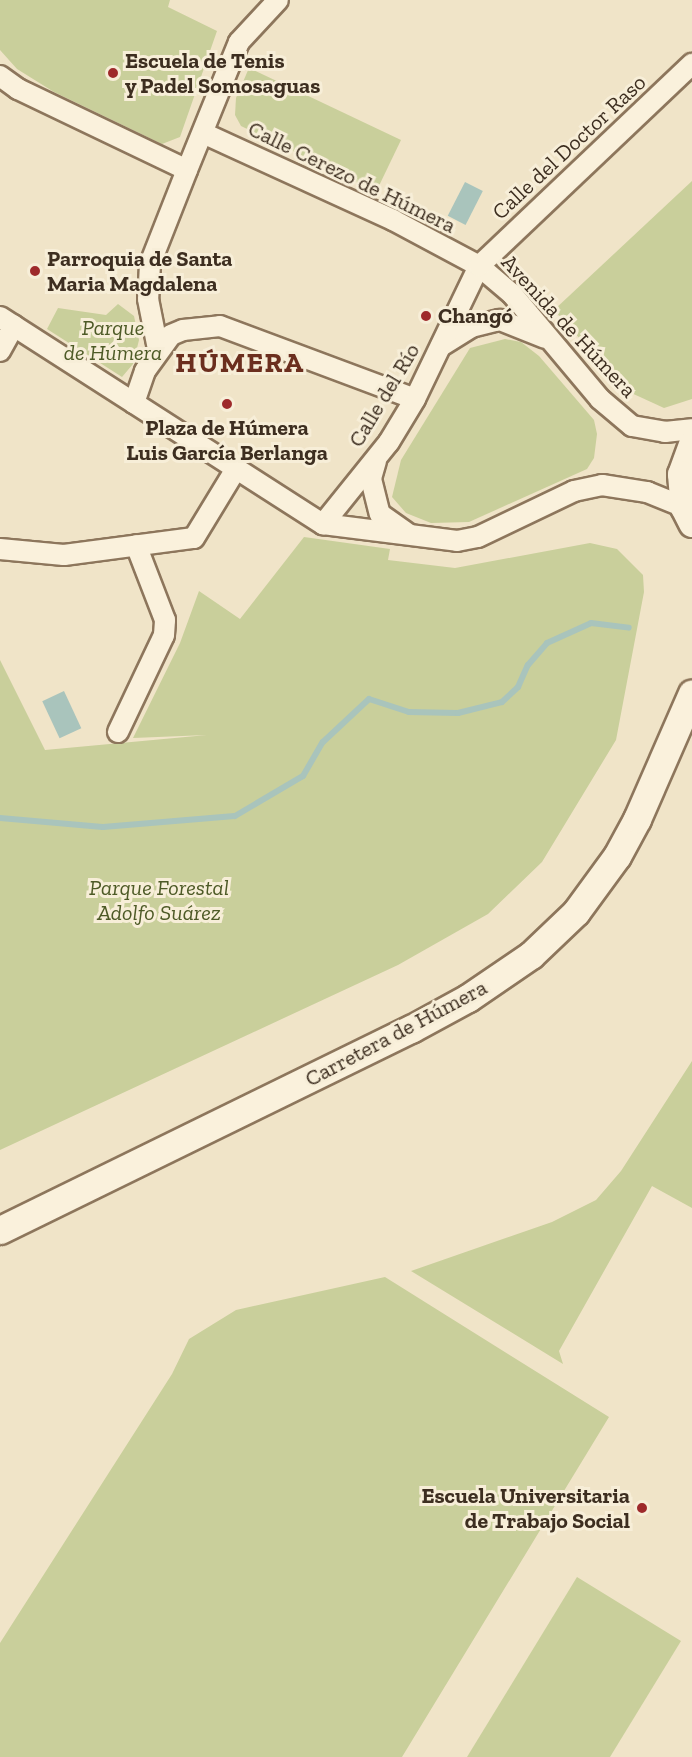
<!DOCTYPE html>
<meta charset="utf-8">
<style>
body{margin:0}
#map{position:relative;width:692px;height:1757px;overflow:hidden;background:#f0e4c8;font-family:"Zilla Slab",serif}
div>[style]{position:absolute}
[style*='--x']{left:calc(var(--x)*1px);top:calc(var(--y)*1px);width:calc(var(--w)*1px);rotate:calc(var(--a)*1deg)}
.green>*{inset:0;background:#c9cf9b}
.water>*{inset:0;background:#a9c4bc;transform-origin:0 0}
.stream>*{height:6px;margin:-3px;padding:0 3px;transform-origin:3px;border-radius:3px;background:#a9c4bc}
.roads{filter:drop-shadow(2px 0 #8d765c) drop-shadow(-2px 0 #8d765c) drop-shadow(0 2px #8d765c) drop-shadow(0 -2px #8d765c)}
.street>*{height:20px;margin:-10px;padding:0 10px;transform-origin:10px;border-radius:10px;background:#faf1dc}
.secondary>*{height:27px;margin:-13.5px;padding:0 13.5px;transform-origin:13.5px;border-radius:13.5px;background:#faf1dc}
.dots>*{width:16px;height:16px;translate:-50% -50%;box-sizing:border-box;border:3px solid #f7eed8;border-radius:50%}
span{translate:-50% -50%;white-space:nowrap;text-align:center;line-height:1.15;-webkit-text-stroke:6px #f7eed8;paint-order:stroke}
.poi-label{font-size:22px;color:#3d2e20;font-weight:700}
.left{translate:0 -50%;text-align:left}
.right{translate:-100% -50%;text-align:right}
.street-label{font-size:22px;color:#3d2e20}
.park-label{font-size:22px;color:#4d5a26;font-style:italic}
.district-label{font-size:28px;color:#6b2e1e;font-weight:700;letter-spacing:1.5px}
</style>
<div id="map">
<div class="green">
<i style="clip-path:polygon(0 0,170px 0,168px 7px,217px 31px,180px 137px,162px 144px,54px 92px,17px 69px,0 50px)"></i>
<i style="clip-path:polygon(249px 68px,401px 140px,376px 192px,241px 126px,235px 115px,236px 98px)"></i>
<i style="clip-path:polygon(692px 181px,692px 399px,664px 408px,627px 391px,554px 310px)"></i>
<i style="clip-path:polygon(118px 304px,134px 316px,139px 340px,133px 364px,122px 377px,47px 329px,58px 308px,106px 315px)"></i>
<i style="clip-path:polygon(505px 339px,521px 342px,539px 356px,594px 420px,597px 434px,594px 458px,587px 469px,469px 522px,431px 523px,406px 513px,392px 497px,401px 460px,470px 348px)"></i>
<i style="clip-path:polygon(304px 537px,390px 549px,388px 560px,455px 568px,590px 543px,617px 549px,643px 575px,644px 592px,616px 740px,542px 862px,488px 914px,398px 965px,0 1150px,0 660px,45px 750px,207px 735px,133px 738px,180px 643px,199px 591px,240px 619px)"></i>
<i style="clip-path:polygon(692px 1061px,692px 1208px,652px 1186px,559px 1351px,563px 1364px,411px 1271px,552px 1222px,596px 1200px,621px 1171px)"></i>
<i style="clip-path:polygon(385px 1277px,609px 1417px,402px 1757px,0 1757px,0 1643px,172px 1374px,189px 1339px,236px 1310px)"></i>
<i style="clip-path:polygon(577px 1577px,681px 1641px,610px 1757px,467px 1757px)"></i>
</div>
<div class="water">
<i style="left:465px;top:182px;width:20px;height:38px;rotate:27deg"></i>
<i style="left:64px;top:691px;width:41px;height:24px;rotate:65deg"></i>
</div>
<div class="stream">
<i style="--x:0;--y:818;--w:103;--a:5"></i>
<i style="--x:103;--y:827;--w:132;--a:-4.8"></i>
<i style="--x:235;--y:816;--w:79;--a:-30.5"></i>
<i style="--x:303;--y:776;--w:39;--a:-60"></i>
<i style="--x:323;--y:742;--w:63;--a:-43.1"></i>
<i style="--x:369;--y:699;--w:42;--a:18"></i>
<i style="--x:409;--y:712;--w:49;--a:1.2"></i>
<i style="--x:458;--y:713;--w:45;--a:-14"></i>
<i style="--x:502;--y:702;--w:22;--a:-43"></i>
<i style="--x:518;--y:687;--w:24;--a:-66"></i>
<i style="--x:528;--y:665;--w:29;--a:-49"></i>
<i style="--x:547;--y:643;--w:48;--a:-24.4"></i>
<i style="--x:591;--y:623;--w:38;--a:7"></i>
</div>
<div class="roads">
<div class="street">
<i style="--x:0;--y:76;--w:22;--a:36"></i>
<i style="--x:18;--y:89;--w:187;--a:25.6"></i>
<i style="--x:187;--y:170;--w:101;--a:111.5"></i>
<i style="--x:150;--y:264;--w:35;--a:93"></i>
<i style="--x:148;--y:299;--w:51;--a:78.7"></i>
<i style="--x:203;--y:133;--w:209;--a:24.6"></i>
<i style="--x:393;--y:220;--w:98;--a:28.1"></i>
<i style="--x:479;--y:266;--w:43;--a:40.3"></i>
<i style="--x:512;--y:294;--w:137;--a:50"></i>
<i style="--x:600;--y:399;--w:42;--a:40.2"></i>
<i style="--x:632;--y:426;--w:34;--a:10"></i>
<i style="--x:665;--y:432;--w:27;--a:-6"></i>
<i style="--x:187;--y:170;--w:138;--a:-67.9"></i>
<i style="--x:239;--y:42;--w:57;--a:-47.1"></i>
<i style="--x:0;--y:317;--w:384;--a:32.7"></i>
<i style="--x:323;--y:524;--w:135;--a:7.2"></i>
<i style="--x:457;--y:541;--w:21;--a:-11"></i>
<i style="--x:478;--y:537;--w:106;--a:-25.6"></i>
<i style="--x:574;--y:491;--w:29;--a:-12"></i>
<i style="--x:602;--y:485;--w:46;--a:8.8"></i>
<i style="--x:647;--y:492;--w:40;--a:22"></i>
<i style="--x:441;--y:346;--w:36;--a:-32"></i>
<i style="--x:471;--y:327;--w:30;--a:-14"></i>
<i style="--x:500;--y:320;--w:48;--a:21.8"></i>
<i style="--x:0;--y:351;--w:29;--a:-61"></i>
<i style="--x:134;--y:403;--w:34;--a:-71"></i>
<i style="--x:145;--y:371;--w:44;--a:-54.2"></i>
<i style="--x:171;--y:335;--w:13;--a:-23"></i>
<i style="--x:183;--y:330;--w:37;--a:-6"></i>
<i style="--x:220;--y:326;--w:208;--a:20.5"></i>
<i style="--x:376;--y:461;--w:19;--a:106"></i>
<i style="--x:371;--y:479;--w:36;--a:76"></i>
<i style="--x:380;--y:514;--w:35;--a:35"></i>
<i style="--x:323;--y:524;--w:105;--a:-51.2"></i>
<i style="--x:389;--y:442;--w:50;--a:-58.8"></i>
<i style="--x:415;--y:399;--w:148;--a:-64.3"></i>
<i style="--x:479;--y:266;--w:294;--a:-43.5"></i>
<i style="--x:0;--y:549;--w:64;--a:5.4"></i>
<i style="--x:64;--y:555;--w:131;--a:-7.5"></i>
<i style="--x:194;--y:538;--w:81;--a:-58.7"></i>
<i style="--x:118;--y:732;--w:107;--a:-64.6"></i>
<i style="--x:164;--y:635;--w:15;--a:-86"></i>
<i style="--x:165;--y:620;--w:80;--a:-111.1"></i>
</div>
<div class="secondary">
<i style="--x:692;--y:444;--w:32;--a:110"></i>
<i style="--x:681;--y:474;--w:33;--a:85"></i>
<i style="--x:684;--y:507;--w:18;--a:63"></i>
<i style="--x:0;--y:1230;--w:458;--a:-26.1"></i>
<i style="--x:411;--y:1029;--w:65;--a:-28.5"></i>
<i style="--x:468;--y:998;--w:76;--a:-34.3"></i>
<i style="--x:531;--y:955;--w:62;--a:-43.7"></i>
<i style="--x:576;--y:912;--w:69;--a:-53.8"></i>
<i style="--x:617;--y:856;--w:42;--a:-61.6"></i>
<i style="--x:637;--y:819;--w:137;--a:-66.4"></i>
</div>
</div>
<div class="dots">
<i style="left:113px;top:73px;background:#9e2a2b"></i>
<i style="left:35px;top:271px;background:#9e2a2b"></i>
<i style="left:426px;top:316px;background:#9e2a2b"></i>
<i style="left:227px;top:404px;background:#9e2a2b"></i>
<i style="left:642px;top:1508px;background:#9e2a2b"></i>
</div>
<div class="poi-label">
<span class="left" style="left:125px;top:73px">Escuela de Tenis<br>y Padel Somosaguas</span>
<span class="left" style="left:47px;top:271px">Parroquia de Santa<br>Maria Magdalena</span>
<span class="left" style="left:438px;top:316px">Changó</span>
<span style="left:227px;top:440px">Plaza de Húmera<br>Luis García Berlanga</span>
<span class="right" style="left:630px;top:1508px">Escuela Universitaria<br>de Trabajo Social</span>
</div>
<div class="street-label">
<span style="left:569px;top:147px;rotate:-43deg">Calle del Doctor Raso</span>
<span style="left:352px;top:177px;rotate:26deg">Calle Cerezo de Húmera</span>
<span style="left:569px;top:326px;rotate:47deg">Avenida de Húmera</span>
<span style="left:384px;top:395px;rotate:-59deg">Calle del Río</span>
<span style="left:396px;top:1033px;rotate:-28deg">Carretera de Húmera</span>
</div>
<div class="park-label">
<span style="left:113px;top:340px">Parque<br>de Húmera</span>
<span style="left:159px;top:900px">Parque Forestal<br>Adolfo Suárez</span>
</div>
<div class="district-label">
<span style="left:240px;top:363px">HÚMERA</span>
</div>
</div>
